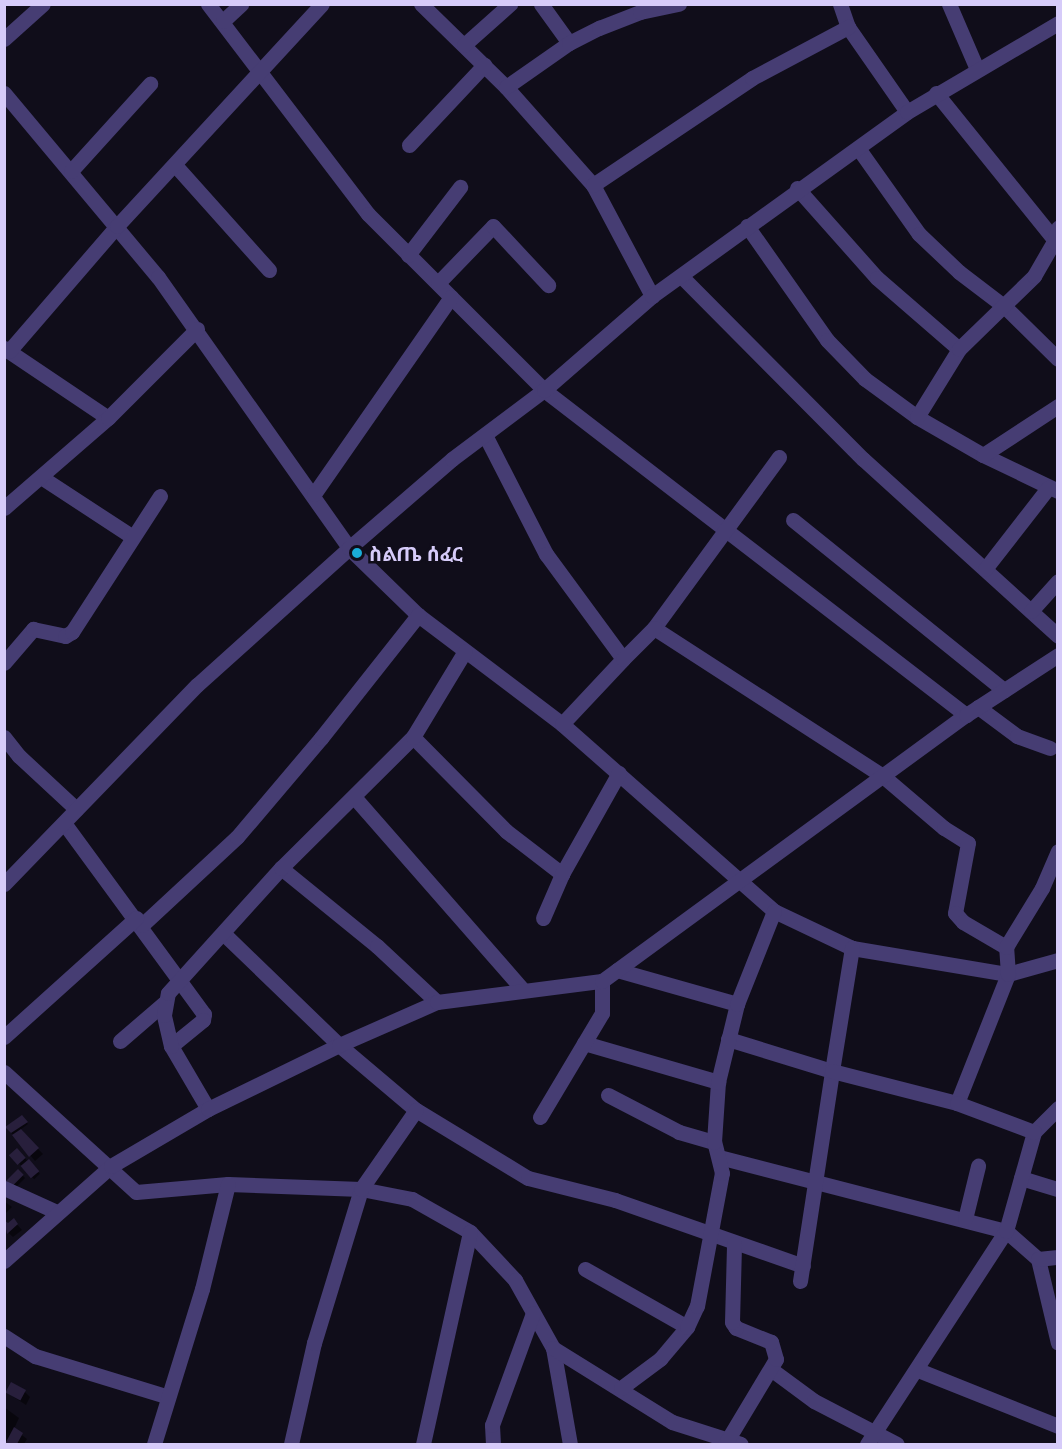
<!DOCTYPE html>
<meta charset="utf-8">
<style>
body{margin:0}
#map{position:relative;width:1062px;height:1449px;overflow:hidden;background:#100d1a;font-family:"Noto Sans","Noto Sans Ethiopic",sans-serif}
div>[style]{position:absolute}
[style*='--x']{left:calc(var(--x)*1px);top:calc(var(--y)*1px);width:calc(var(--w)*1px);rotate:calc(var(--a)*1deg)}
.shadow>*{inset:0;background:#0007;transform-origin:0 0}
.building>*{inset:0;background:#281f3c;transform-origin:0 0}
.minor>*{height:15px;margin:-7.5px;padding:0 7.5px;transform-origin:7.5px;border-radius:7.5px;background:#463d73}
.dots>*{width:16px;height:16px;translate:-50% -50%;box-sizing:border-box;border:3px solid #100d1a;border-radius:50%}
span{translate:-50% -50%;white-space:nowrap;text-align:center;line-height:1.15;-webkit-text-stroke:5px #100d1a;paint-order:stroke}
.poi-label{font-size:20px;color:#d6cbf9;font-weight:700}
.left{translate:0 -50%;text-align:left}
.frame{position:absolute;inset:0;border:6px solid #d6cbf9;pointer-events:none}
</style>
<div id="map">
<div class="shadow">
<i style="clip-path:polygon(22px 1117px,28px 1124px,20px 1130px,43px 1154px,35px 1161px,7px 1128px)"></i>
<i style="left:17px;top:1150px;width:33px;height:8px;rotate:46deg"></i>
<i style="left:18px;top:1171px;width:10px;height:16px;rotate:45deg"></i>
<i style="clip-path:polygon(4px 1201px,12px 1207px,4px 1215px)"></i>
<i style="clip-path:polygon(4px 1221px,8px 1225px,14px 1221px,22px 1230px,13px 1237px,4px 1229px)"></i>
<i style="clip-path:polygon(6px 1392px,25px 1392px,30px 1397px,26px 1405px)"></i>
<i style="clip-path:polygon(4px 1407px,19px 1418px,14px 1429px,27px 1439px,24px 1444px,4px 1444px)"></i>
</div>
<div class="building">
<i style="clip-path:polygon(22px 1115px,28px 1122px,11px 1133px,5px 1127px)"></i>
<i style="clip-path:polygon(21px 1129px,39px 1148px,29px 1157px,12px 1135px)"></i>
<i style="left:17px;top:1148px;width:13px;height:11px;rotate:48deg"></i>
<i style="left:29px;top:1159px;width:16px;height:11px;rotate:50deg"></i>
<i style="left:18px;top:1169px;width:8px;height:18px;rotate:45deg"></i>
<i style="clip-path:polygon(14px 1218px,18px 1224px,7px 1234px,4px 1220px,8px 1223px)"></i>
<i style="left:11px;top:1382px;width:17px;height:12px;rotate:28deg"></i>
<i style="clip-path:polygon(14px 1427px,23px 1433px,17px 1444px,5px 1444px)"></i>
</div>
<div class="minor">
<i style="--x:208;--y:4;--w:264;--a:52.7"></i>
<i style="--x:368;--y:214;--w:249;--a:45"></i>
<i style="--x:544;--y:390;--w:533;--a:37.6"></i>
<i style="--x:421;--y:4;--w:119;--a:44.3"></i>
<i style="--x:506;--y:87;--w:131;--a:48.4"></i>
<i style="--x:593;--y:185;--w:126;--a:62"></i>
<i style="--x:541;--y:4;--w:48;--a:54.3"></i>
<i style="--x:840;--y:4;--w:24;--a:71"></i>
<i style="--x:848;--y:27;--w:103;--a:55.2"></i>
<i style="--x:949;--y:4;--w:71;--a:66.7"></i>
<i style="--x:223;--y:21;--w:25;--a:-43"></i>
<i style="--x:4;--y:39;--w:52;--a:-41.9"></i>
<i style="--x:464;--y:45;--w:62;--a:-41.7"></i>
<i style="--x:506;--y:87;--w:77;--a:-34.9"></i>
<i style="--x:569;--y:43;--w:34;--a:-27"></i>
<i style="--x:599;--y:28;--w:44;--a:-21.3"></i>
<i style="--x:640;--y:12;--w:40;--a:-12"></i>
<i style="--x:4;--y:93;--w:240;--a:50.1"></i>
<i style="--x:158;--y:277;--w:332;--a:54.8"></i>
<i style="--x:349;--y:548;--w:96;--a:44.2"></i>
<i style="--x:418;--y:615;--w:181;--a:37.1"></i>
<i style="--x:562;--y:724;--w:283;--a:41.4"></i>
<i style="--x:774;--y:911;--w:86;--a:25.4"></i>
<i style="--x:852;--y:948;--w:158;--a:9.5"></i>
<i style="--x:1008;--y:974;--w:52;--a:-15.6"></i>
<i style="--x:936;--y:93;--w:194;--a:51.1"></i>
<i style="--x:409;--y:145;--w:110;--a:-46.8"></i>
<i style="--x:858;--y:148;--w:105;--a:54.7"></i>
<i style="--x:919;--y:234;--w:55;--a:43.5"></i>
<i style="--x:959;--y:272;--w:58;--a:37.3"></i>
<i style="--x:1005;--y:307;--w:74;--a:44.5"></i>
<i style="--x:175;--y:165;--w:141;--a:48.2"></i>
<i style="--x:71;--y:171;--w:118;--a:-47.8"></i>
<i style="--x:593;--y:185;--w:192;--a:-33.9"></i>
<i style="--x:752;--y:78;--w:109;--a:-28"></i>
<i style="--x:797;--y:188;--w:120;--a:48.4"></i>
<i style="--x:877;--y:278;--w:108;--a:40.9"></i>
<i style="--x:747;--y:226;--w:139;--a:54.9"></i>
<i style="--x:827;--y:340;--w:54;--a:45.7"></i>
<i style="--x:865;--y:379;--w:64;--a:36.2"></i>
<i style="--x:917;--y:417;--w:76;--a:29.9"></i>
<i style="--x:983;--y:455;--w:83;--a:25.6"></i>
<i style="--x:408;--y:255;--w:86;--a:-52.6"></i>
<i style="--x:681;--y:276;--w:258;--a:45.2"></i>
<i style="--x:863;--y:459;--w:263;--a:42.2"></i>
<i style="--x:438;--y:283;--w:79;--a:-46"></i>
<i style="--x:493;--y:226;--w:81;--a:47"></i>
<i style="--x:4;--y:348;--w:125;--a:33.9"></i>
<i style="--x:9;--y:351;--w:165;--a:-49.2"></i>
<i style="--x:117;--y:226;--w:302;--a:-47.3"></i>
<i style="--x:917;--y:417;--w:80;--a:-58.3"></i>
<i style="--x:959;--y:349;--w:105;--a:-44.2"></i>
<i style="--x:1034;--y:276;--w:39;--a:-60"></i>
<i style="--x:1054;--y:242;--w:15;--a:-74"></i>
<i style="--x:485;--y:435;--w:134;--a:62.9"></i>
<i style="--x:546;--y:554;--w:130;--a:53.7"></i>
<i style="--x:623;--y:659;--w:89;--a:133.2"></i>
<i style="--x:983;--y:455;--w:90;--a:-33.2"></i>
<i style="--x:779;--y:457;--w:212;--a:126.2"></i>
<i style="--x:654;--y:628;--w:274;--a:32.9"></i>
<i style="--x:884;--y:777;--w:79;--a:40.4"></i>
<i style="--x:944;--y:828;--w:28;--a:32"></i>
<i style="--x:968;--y:843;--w:71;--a:100.5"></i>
<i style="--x:955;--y:913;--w:12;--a:48"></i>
<i style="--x:963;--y:922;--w:50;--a:30.2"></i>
<i style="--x:41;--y:477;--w:108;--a:33.2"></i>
<i style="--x:314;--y:494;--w:240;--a:-55.2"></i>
<i style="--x:4;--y:508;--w:138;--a:-40.9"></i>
<i style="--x:108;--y:418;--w:126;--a:-45"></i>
<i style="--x:793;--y:520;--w:271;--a:38.9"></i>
<i style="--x:985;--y:569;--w:103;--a:-52.1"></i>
<i style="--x:1031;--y:611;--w:40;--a:-48"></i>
<i style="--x:623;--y:659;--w:44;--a:-45"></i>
<i style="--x:4;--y:663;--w:45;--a:-49.5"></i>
<i style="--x:33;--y:629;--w:33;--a:12"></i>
<i style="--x:65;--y:636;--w:8;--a:-30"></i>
<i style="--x:72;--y:632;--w:162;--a:-57.1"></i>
<i style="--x:978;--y:707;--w:49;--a:36.6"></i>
<i style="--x:1017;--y:736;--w:35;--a:20"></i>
<i style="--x:4;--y:737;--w:24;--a:52"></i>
<i style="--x:19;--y:756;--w:78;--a:42.9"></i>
<i style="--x:413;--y:737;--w:132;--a:45.3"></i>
<i style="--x:506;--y:831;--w:71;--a:37.5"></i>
<i style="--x:355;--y:798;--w:254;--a:48.8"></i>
<i style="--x:64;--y:823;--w:237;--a:53.8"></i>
<i style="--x:204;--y:1014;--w:6;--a:99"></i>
<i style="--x:203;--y:1020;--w:41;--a:140.9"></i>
<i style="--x:281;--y:868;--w:124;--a:39.1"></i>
<i style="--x:377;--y:946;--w:82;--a:43"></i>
<i style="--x:4;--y:884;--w:277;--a:-45.9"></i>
<i style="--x:197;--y:685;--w:205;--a:-42"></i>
<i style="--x:349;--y:548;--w:136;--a:-40.8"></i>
<i style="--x:452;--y:459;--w:115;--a:-36.9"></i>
<i style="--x:544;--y:390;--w:143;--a:-41"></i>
<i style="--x:652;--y:296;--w:314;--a:-35.8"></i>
<i style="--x:907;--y:112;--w:175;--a:-30.5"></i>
<i style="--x:543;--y:918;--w:48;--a:-66.6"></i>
<i style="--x:562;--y:874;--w:116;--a:-60.6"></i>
<i style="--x:142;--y:925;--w:129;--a:-42.8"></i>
<i style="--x:237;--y:837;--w:130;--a:-49.7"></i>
<i style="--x:321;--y:738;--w:157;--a:-51.7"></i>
<i style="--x:224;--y:934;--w:160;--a:44"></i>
<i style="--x:339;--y:1045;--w:101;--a:40.2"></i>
<i style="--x:416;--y:1110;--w:131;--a:31.3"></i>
<i style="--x:528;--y:1178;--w:90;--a:14.2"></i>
<i style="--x:615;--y:1200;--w:199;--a:19.3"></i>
<i style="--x:617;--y:970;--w:125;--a:15.8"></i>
<i style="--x:4;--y:1037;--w:178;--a:-42"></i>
<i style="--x:728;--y:1039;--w:109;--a:17.1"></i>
<i style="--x:832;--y:1071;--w:125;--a:-80.8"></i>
<i style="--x:120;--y:1041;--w:58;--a:-40.8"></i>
<i style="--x:584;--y:1043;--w:140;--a:16.2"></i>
<i style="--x:4;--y:1072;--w:178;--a:42.3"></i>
<i style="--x:136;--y:1192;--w:92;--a:-5"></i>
<i style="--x:228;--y:1184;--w:133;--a:2.2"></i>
<i style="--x:361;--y:1189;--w:52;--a:11.1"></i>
<i style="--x:412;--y:1199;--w:67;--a:29.6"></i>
<i style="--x:470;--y:1232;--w:66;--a:46.8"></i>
<i style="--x:515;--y:1280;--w:78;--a:60.8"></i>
<i style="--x:553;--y:1348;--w:97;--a:80"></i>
<i style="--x:608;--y:1095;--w:80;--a:27.5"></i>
<i style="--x:679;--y:1132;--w:36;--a:16"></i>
<i style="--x:208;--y:1109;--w:73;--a:-120.4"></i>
<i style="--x:171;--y:1046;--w:32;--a:-103"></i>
<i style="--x:164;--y:1015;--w:22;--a:-80"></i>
<i style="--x:168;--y:993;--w:169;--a:-47.9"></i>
<i style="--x:281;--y:868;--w:186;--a:-44.8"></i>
<i style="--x:413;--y:737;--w:100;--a:-58.8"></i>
<i style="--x:540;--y:1117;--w:121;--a:-59.2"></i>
<i style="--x:602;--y:1013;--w:32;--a:-90"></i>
<i style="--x:1034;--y:1132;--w:34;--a:-45"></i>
<i style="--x:719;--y:1157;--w:296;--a:14.5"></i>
<i style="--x:1006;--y:1231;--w:43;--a:41.2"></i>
<i style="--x:1038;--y:1259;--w:86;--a:76.6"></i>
<i style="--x:1021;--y:1178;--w:39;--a:17"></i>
<i style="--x:4;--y:1188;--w:58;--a:24.4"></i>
<i style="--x:965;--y:1219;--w:55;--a:-76.2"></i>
<i style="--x:1038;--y:1259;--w:20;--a:-6"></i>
<i style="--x:4;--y:1261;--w:143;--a:-41.6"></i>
<i style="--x:111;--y:1166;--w:113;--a:-30.4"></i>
<i style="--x:208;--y:1109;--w:146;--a:-26"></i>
<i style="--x:339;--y:1045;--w:107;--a:-23.7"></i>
<i style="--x:437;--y:1002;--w:166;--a:-7.3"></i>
<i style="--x:602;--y:981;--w:451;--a:-36.2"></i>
<i style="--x:966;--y:715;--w:110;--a:-33.1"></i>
<i style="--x:585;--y:1269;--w:117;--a:29.6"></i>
<i style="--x:800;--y:1281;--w:212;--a:-81.3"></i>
<i style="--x:832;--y:1071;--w:129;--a:14.4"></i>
<i style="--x:957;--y:1103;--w:139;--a:-68.4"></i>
<i style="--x:1008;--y:974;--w:27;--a:-94"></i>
<i style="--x:1006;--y:947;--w:69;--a:-58.6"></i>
<i style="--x:1042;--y:888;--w:40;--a:-66.6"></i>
<i style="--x:4;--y:1336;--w:37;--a:33"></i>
<i style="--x:35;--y:1356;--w:137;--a:17"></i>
<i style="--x:553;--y:1348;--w:140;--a:31.9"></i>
<i style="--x:672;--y:1422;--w:72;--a:17.7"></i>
<i style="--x:772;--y:1370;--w:52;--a:36.4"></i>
<i style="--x:814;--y:1401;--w:93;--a:27.4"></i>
<i style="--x:918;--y:1370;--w:151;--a:21.8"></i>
<i style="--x:621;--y:1388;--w:49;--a:-36.6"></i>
<i style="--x:660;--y:1359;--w:42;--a:-49.8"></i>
<i style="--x:687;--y:1327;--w:23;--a:-65"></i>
<i style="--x:697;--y:1306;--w:135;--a:-79.4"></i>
<i style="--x:722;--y:1173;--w:32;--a:-104"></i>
<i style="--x:714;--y:1142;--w:60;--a:-86.2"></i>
<i style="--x:718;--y:1082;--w:80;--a:-76.3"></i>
<i style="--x:737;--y:1004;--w:100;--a:-68.3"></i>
<i style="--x:154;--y:1444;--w:162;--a:-72.8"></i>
<i style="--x:202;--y:1289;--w:108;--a:-76.1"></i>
<i style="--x:291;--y:1444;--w:104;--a:-77.2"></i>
<i style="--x:314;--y:1343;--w:161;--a:-73"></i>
<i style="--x:361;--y:1189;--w:96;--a:-55.2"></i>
<i style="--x:423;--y:1444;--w:217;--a:-77.5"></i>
<i style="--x:493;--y:1444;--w:19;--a:-93"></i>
<i style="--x:492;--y:1425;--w:119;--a:-69.9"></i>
<i style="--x:725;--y:1444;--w:99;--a:-59"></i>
<i style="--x:776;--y:1359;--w:18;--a:-106"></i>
<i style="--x:771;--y:1342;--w:38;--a:-158"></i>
<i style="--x:736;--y:1328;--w:7;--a:-124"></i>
<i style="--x:732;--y:1322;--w:78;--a:-88.5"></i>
<i style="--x:867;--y:1444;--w:254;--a:-56.9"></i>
<i style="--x:1006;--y:1231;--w:103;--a:-74.2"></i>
<i style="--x:1034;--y:1132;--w:82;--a:-159.4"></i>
</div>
<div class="dots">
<i style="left:357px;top:553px;background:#1aacd7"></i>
</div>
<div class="poi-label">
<span class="left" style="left:369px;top:553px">ስልጤ ሰፈር</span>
</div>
<div class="frame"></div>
</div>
